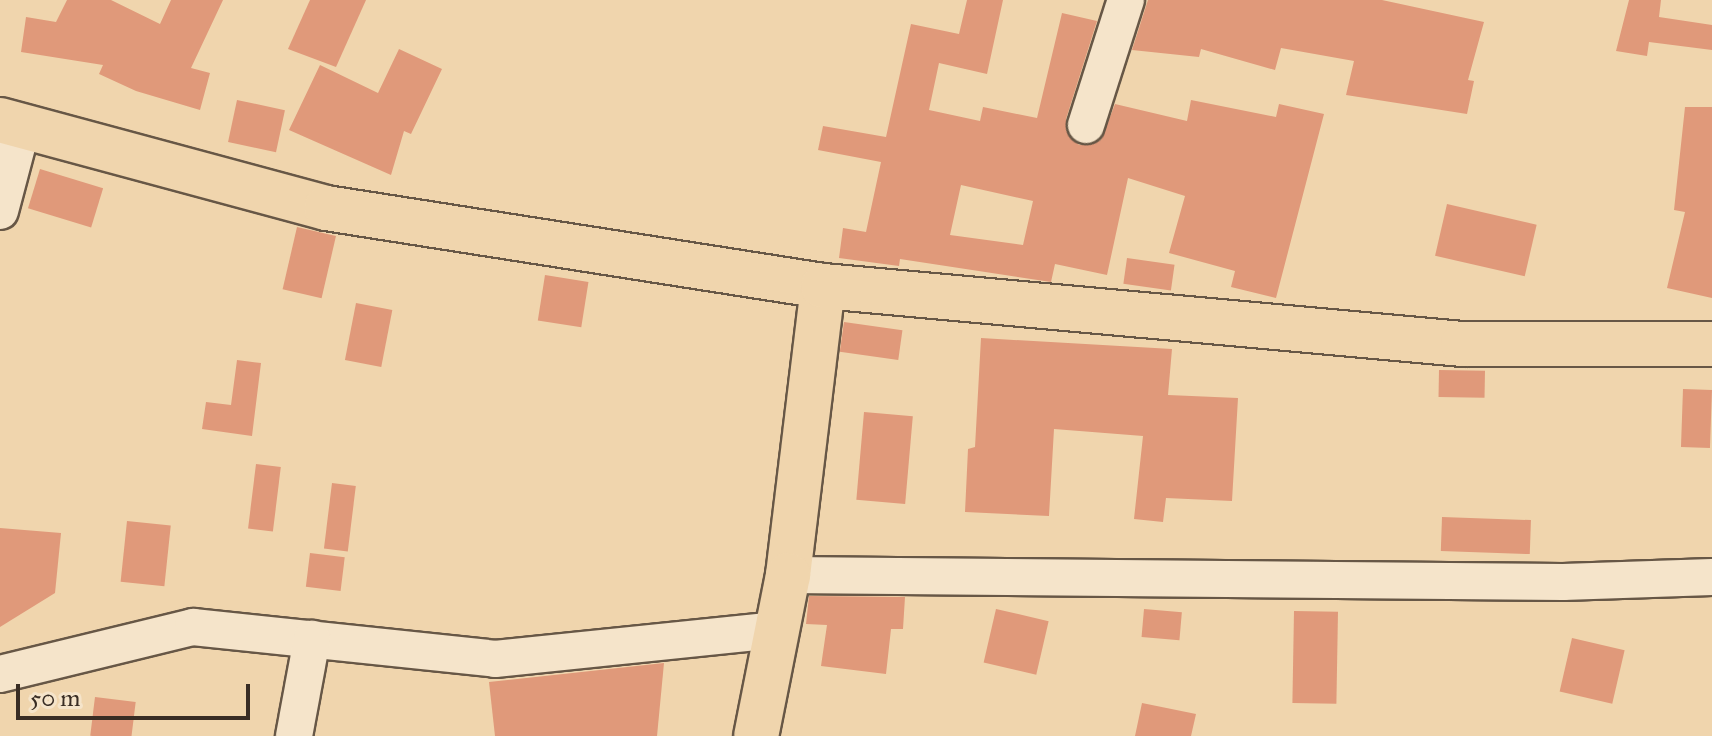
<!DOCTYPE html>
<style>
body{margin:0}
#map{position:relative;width:1712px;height:736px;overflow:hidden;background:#f0d5ad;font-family:"IM FELL Great Primer",serif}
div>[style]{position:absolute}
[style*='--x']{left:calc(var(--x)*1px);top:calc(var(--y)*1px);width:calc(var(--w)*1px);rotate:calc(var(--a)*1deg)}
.building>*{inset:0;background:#e0997a;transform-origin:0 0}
.roads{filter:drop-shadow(2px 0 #675746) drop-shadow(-2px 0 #675746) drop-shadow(0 2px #675746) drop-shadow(0 -2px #675746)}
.minor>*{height:36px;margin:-18px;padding:0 18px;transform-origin:18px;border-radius:18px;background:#f5e4ca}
.major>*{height:44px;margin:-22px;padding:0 22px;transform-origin:22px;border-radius:22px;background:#f0d5ad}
span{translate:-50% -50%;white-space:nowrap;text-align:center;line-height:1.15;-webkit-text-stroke:7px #f5e4ca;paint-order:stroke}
.scale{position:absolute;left:16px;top:684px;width:234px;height:36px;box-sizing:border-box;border:4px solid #392d24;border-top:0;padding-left:10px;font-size:24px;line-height:28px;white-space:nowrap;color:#392d24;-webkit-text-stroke:6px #f5e4ca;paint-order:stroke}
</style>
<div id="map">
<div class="building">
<i style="clip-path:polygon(67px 0,111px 0,160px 24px,171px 0,223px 0,191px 68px,210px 73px,200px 110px,136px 91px,99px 74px,103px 65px,21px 52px,26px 17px,56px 22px)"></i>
<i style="clip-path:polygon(310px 0,366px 0,336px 67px,288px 49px)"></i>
<i style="clip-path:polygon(evenodd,967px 0,1003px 0,987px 74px,939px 63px,929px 110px,980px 121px,983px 107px,1037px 118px,1062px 13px,1097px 21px,1066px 119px,1066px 130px,1079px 145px,1101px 140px,1115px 104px,1187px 121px,1191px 100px,1276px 117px,1279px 104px,1324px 114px,1276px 298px,1231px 287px,1235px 271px,1169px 253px,1185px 196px,1128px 178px,1107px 275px,1055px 264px,1051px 282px,900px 259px,899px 266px,839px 258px,843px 228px,866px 232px,881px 162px,818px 150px,823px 126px,886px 137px,911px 24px,959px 34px,967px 0,961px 185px,1033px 201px,1023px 245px,950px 235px,961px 185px)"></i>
<i style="clip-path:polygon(1148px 0,1382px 0,1484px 22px,1468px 80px,1474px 81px,1467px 114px,1346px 95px,1354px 61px,1281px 48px,1275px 70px,1201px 49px,1199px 57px,1132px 50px)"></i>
<i style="clip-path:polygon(1629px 0,1661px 0,1659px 17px,1712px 25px,1712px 50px,1649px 42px,1647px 56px,1616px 51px)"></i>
<i style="clip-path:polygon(399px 49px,442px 69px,411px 134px,404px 131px,391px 175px,289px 130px,320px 65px,378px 93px)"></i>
<i style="left:237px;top:100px;width:49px;height:43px;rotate:12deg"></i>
<i style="clip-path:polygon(1685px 107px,1712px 107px,1712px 298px,1667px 288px,1685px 212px,1674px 210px)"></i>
<i style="left:40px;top:169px;width:66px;height:41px;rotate:17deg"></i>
<i style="left:1447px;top:204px;width:92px;height:53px;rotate:13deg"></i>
<i style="left:297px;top:227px;width:40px;height:64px;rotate:13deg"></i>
<i style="left:1127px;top:258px;width:48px;height:26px;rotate:8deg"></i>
<i style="left:545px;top:275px;width:44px;height:46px;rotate:9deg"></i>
<i style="left:356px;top:303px;width:37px;height:58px;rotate:11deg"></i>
<i style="left:844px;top:322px;width:59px;height:30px;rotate:8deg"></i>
<i style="clip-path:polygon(981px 338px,1172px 349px,1168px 395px,1238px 398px,1232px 501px,1166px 498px,1163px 522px,1134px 519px,1143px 436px,1054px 429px,1049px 516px,965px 512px,968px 449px,975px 447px)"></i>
<i style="clip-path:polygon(237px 360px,261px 363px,252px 436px,202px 429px,206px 402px,231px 405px)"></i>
<i style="left:1439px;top:370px;width:46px;height:27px;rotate:1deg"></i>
<i style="left:1683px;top:389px;width:29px;height:58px;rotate:2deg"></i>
<i style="left:864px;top:412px;width:49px;height:88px;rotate:5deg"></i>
<i style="left:256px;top:464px;width:25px;height:65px;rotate:7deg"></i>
<i style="left:332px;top:483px;width:24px;height:66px;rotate:7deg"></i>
<i style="left:1442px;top:517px;width:89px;height:34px;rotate:2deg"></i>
<i style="left:127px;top:521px;width:44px;height:61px;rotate:6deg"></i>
<i style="clip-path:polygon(0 528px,61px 533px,55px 593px,0 627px)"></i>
<i style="left:310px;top:553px;width:35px;height:34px;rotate:7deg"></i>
<i style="clip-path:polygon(809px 596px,905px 597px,903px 629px,891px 629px,886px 674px,821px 666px,827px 625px,806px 624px)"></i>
<i style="left:996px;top:609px;width:54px;height:55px;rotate:13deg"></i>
<i style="left:1144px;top:609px;width:38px;height:28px;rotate:5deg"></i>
<i style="left:1294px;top:611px;width:44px;height:92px;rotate:1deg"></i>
<i style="left:1572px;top:638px;width:54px;height:55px;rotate:13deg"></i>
<i style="clip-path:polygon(664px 663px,657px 736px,495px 736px,489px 682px)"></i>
<i style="left:95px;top:697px;width:41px;height:39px;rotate:7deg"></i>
<i style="clip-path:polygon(1142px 703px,1196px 714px,1191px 736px,1135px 736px)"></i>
</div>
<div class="roads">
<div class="minor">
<i style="--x:1086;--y:125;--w:131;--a:-72.3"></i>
<i style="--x:0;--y:211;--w:86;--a:-75.2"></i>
<i style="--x:788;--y:575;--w:775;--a:0.52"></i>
<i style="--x:1563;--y:582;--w:149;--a:-1.9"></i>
<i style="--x:0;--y:674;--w:199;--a:-13.7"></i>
<i style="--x:193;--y:627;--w:304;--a:6"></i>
<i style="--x:495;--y:659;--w:284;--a:-5.9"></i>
<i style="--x:294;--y:736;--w:99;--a:-79.5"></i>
</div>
<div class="major">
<i style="--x:0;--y:120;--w:338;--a:15.1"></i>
<i style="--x:326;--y:208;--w:503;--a:8.92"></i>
<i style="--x:823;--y:286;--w:291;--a:96.9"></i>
<i style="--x:788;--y:575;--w:164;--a:101.2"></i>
<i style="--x:823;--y:286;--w:643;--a:5.18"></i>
<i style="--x:1463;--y:344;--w:249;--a:0"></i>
</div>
</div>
<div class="scale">50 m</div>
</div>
